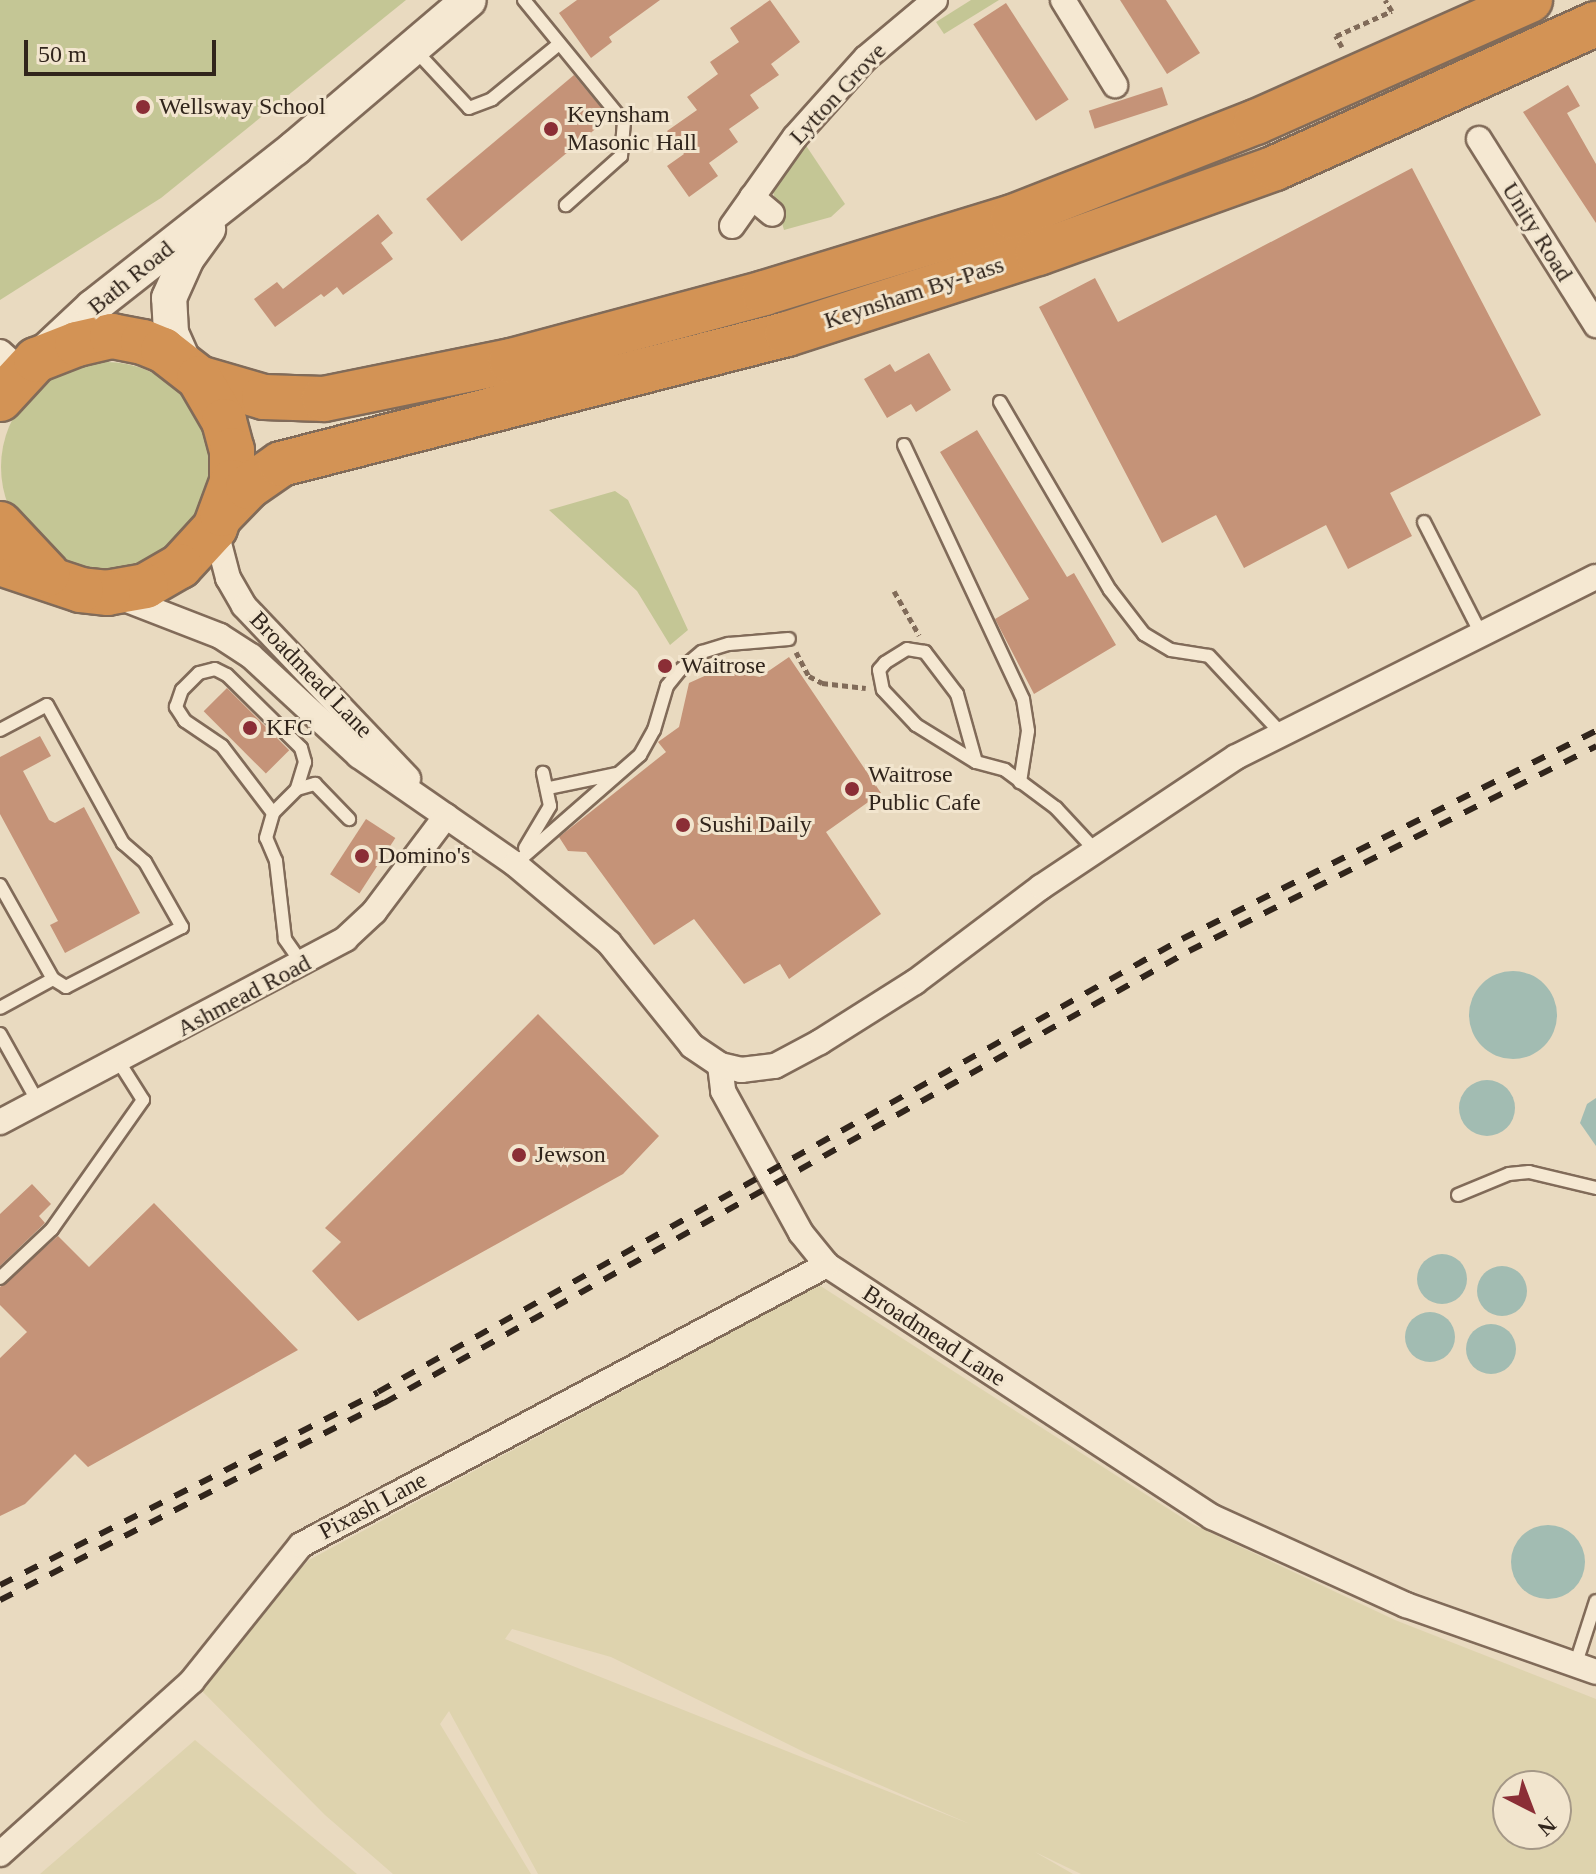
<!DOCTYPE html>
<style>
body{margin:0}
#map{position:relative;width:1596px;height:1874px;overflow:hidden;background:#e9dac0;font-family:"Times New Roman",serif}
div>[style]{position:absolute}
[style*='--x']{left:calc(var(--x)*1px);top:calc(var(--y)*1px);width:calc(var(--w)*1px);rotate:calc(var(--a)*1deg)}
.farmland>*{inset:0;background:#ded3ae}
.green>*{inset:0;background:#c4c695}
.round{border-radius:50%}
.water>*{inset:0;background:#a2bcb2}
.building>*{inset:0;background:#c59378;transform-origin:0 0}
.path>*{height:5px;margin-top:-2.5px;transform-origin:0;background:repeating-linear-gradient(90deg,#816b59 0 6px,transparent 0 10px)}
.roads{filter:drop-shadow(2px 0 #816b59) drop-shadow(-2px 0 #816b59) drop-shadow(0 2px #816b59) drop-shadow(0 -2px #816b59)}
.lane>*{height:12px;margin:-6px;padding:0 6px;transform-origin:6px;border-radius:6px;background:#f5e8d2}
.street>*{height:24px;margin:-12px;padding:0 12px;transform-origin:12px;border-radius:12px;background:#f5e8d2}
.secondary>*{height:34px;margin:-17px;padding:0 17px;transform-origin:17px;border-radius:17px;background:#f5e8d2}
.highway>*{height:44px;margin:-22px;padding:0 22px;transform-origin:22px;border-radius:22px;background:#d39355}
.rail>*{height:6px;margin-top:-3px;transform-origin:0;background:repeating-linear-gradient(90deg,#31251c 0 14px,transparent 0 28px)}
.dots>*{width:22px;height:22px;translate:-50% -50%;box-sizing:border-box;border:4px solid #f2e5ce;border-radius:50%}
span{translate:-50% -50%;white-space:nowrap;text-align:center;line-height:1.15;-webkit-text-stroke:6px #f2e5ce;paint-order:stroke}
.street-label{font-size:24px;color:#31251c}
.poi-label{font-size:24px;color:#31251c}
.left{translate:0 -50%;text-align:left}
.north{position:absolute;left:1492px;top:1770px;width:80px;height:80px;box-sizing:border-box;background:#f2e5ce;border:2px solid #a59887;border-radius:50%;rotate:138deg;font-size:22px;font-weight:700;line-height:32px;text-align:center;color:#31251c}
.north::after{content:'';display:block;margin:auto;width:28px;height:36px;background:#8b2e36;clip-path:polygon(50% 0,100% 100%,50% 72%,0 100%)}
.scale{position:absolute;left:24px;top:40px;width:192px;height:36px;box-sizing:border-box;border:4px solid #31251c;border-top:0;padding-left:10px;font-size:24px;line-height:28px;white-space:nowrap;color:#31251c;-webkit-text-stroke:6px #f2e5ce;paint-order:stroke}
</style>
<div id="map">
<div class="farmland">
<i style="clip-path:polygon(evenodd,819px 1285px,1192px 1524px,1395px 1620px,1596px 1699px,1596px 1874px,1081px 1874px,1035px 1852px,1073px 1874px,538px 1874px,449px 1711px,440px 1724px,531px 1874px,393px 1874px,325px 1815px,192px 1681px,309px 1560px,819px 1285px,512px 1629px,611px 1657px,806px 1753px,970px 1824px,505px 1639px,512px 1629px,819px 1285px,1508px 1786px,1556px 1786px,1556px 1834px,1508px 1834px,1508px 1786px)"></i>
<i style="clip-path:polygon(195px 1740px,357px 1874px,40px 1874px)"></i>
</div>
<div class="green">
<i style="clip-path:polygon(0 0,406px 0,161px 198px,0 300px)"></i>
<i style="clip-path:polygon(971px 0,999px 0,944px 34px,936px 22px)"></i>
<i style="clip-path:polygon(803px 141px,845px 204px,831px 217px,784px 230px,771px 185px)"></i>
<i class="round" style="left:1px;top:362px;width:210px;height:210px"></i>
<i style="clip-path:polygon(615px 491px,628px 500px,688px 630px,670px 645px,637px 591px,549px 510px)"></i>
</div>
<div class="water">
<i class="round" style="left:1469px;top:971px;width:88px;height:88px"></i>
<i class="round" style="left:1459px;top:1080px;width:56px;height:56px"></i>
<i style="clip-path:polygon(1596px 1098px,1596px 1146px,1580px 1123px,1587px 1104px)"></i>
<i class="round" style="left:1417px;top:1254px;width:50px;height:50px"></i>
<i class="round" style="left:1477px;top:1266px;width:50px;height:50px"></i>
<i class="round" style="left:1405px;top:1312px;width:50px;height:50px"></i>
<i class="round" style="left:1466px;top:1324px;width:50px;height:50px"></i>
<i class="round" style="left:1511px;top:1525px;width:74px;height:74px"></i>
</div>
<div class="building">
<i style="clip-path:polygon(577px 0,660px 0,609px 37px,612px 42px,591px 58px,559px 13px)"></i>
<i style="clip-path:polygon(770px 0,800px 42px,771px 64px,779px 75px,750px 95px,759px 108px,729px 129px,738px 142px,709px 163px,718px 176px,689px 197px,667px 166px,684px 154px,667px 131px,697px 110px,687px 97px,718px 74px,710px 62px,739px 42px,730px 28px)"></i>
<i style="clip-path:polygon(1120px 0,1166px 0,1200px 53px,1167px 74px)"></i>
<i style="left:1006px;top:3px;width:115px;height:39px;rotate:57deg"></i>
<i style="left:574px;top:75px;width:55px;height:193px;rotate:50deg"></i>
<i style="clip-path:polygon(1568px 85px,1580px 106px,1567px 113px,1596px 164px,1596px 223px,1523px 112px)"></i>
<i style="left:1162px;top:87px;width:19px;height:77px;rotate:72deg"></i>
<i style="clip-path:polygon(1412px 168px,1541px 415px,1390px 493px,1412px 536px,1348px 569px,1326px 525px,1244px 568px,1216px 515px,1162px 543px,1039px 307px,1095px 278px,1118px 322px)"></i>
<i style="clip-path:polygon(378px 214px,393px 233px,381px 243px,393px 259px,343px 295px,337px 287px,324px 297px,321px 294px,275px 327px,254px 299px,277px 282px,283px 289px)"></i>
<i style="clip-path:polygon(929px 353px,951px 390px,916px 412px,911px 404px,887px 418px,864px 379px,890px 364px,895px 372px)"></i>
<i style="clip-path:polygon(977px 430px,1067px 577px,1074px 573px,1116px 645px,1034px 694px,995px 619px,1029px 599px,940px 452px)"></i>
<i style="clip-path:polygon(789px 657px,881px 793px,826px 832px,881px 914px,789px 979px,780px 964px,744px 984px,694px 919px,654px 945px,586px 852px,568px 851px,559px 837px,666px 752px,658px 742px,679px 727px,689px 683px,720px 669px,760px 677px)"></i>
<i style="left:227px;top:688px;width:88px;height:33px;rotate:45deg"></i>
<i style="clip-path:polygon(40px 736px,51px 756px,23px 771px,49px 820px,55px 823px,84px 807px,140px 913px,65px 953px,50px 925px,58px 921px,0 814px,0 757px)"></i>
<i style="left:366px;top:819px;width:35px;height:66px;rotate:33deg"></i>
<i style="clip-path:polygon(538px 1014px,659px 1136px,623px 1174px,358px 1321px,312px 1271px,341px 1242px,325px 1228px)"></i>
<i style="clip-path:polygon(32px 1184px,51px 1204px,39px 1216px,45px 1223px,0 1266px,0 1214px)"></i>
<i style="clip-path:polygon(154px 1203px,298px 1350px,88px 1467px,75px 1454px,25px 1504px,0 1516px,0 1358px,27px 1332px,0 1305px,0 1287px,58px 1236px,89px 1267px)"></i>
</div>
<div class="path">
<i style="--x:1342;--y:47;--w:13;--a:-119"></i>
<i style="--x:1336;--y:36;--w:61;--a:-24.1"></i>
<i style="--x:1392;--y:11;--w:13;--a:-122"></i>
<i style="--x:894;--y:591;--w:51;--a:60.4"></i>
<i style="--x:796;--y:652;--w:27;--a:62"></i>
<i style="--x:809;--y:676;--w:15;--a:28"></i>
<i style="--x:822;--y:683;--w:44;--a:6.5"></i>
</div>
<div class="roads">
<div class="lane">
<i style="--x:524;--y:0;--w:158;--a:50.7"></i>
<i style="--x:624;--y:122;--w:34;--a:95"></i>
<i style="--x:621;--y:156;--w:74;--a:138.3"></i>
<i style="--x:415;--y:50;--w:79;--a:47"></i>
<i style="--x:469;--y:108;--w:25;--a:-21"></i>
<i style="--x:492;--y:99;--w:87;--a:-39.4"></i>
<i style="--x:1000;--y:402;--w:218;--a:59.7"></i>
<i style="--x:1110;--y:590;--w:56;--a:52.3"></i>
<i style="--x:1144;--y:634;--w:31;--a:31"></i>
<i style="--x:1171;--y:650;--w:38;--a:9"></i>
<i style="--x:1209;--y:656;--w:105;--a:46.9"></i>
<i style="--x:904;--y:445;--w:280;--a:64.9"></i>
<i style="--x:1023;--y:699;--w:32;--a:81"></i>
<i style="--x:1028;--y:731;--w:52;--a:98.9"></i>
<i style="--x:1424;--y:522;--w:126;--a:63"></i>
<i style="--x:0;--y:730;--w:53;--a:-28"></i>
<i style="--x:47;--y:705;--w:158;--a:61.2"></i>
<i style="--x:123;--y:843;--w:29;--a:41"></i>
<i style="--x:145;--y:862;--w:75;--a:60.4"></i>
<i style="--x:182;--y:927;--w:131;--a:152.7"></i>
<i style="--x:66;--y:987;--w:15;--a:-148"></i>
<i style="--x:976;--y:762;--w:71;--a:-105.6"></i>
<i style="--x:957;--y:694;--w:53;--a:-127.3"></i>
<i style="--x:925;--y:652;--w:18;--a:-171"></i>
<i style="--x:907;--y:649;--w:26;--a:148"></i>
<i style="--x:885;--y:663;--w:9;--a:131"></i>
<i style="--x:879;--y:670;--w:20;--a:79"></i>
<i style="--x:883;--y:690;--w:48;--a:46.7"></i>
<i style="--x:916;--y:725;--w:70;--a:31.7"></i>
<i style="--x:976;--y:762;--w:30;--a:15"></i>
<i style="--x:1005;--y:770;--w:64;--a:36.7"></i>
<i style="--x:1056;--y:808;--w:57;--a:47.1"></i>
<i style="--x:549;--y:788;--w:68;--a:-11.8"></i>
<i style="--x:273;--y:813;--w:84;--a:-127.3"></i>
<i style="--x:222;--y:746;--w:45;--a:-146"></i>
<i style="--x:185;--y:721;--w:17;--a:-123"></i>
<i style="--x:176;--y:707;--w:18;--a:-71"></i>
<i style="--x:182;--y:690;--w:24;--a:-45"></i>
<i style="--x:199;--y:673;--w:16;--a:-14"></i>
<i style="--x:215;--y:669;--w:13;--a:27"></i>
<i style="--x:227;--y:675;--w:104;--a:44.6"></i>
<i style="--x:301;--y:748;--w:15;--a:74"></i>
<i style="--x:305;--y:762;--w:28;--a:107"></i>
<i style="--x:525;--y:848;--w:49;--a:-59.2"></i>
<i style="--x:550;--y:806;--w:34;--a:-102"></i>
<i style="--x:515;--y:864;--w:166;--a:-41.1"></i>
<i style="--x:640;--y:755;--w:29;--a:-61"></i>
<i style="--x:654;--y:730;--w:46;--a:-73.5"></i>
<i style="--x:667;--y:686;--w:19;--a:-51"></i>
<i style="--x:679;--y:671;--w:30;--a:-40"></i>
<i style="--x:702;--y:652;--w:28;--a:-17"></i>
<i style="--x:729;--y:644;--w:60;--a:-4.8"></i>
<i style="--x:0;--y:885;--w:108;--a:60.6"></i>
<i style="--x:53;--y:979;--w:60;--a:151.3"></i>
<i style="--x:303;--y:965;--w:32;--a:-125"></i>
<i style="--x:285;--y:939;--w:79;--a:-96.6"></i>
<i style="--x:276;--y:861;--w:25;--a:-113"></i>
<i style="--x:266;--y:838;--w:26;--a:-74"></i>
<i style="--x:273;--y:813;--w:34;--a:-45"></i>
<i style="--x:297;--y:789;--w:19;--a:-16"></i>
<i style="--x:315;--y:784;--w:49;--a:45.8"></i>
<i style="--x:0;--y:1034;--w:78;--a:60.8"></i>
<i style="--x:1458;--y:1195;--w:55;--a:-22.4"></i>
<i style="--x:1509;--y:1174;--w:20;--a:-6"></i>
<i style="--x:1529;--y:1172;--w:69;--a:13.4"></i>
<i style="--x:0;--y:1278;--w:71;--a:-43.3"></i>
<i style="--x:52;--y:1229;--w:158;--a:-54.8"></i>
<i style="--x:143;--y:1100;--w:45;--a:-122.3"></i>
<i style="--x:1576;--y:1663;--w:65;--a:-72.1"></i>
</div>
<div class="street">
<i style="--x:1063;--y:0;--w:100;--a:58.5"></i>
<i style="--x:1479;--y:139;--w:220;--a:57.8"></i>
<i style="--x:752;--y:197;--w:26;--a:40"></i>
<i style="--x:732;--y:226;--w:109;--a:-54.7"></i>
<i style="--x:795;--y:137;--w:106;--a:-48.1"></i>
<i style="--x:866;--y:58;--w:90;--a:-40"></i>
<i style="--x:0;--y:352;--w:31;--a:42"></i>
<i style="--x:215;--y:528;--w:52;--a:75.4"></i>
<i style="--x:228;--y:578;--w:32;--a:60"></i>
<i style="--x:244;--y:606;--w:238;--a:46.4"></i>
<i style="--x:117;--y:596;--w:110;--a:21.2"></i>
<i style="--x:220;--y:636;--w:37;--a:33"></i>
<i style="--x:251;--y:656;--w:147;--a:42.8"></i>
<i style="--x:359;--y:756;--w:190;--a:34.7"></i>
<i style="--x:515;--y:864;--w:123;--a:40"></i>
<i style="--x:609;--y:943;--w:132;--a:51.1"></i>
<i style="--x:692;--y:1046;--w:34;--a:34"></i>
<i style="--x:720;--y:1065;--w:26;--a:83"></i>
<i style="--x:723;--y:1091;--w:162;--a:61.2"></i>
<i style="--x:801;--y:1233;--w:41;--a:50.9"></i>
<i style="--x:827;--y:1265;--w:460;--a:33.2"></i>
<i style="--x:1212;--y:1517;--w:213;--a:24.4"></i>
<i style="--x:1406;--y:1605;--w:201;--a:19.4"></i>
<i style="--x:720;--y:1065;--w:22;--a:13"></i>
<i style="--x:741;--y:1070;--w:34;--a:-7"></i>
<i style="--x:775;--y:1066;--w:51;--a:-28.1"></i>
<i style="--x:820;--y:1042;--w:112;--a:-32.3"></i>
<i style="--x:915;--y:982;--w:158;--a:-37"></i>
<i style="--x:1041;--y:887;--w:234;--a:-33.7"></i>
<i style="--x:1236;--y:757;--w:402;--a:-26.6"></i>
<i style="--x:0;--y:1122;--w:391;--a:-27.9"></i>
<i style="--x:345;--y:939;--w:40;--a:-43"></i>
<i style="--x:374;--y:912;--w:120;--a:-53.1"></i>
<i style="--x:0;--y:1854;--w:258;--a:-42"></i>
<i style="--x:192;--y:1681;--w:174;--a:-51.3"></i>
<i style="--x:301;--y:1545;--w:596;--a:-28.03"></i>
</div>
<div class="secondary">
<i style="--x:45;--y:352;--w:66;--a:-43.2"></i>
<i style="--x:93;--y:307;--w:257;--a:-38.2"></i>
<i style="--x:295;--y:148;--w:228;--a:-40.4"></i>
<i style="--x:187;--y:369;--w:39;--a:-114"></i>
<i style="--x:171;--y:333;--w:35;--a:-93"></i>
<i style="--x:169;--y:298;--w:44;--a:-65.8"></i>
<i style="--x:187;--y:258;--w:36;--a:-54"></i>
</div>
<div class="highway">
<i style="--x:199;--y:378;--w:68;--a:16.3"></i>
<i style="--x:264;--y:397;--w:60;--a:1.9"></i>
<i style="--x:324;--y:399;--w:191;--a:-11.5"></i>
<i style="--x:511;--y:361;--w:262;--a:-15"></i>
<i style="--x:764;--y:293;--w:260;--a:-17"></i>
<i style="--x:1013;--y:217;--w:261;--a:-21.4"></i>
<i style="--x:1256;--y:122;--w:300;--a:-24"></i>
<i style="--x:0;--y:399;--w:53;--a:-47.3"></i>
<i style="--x:36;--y:360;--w:44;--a:-21.3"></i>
<i style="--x:77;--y:344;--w:36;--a:-13"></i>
<i style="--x:112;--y:336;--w:32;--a:11"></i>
<i style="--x:143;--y:342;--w:22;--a:22"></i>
<i style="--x:163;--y:350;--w:46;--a:37.9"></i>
<i style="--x:199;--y:378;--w:50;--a:59.8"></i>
<i style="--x:224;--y:421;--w:30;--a:75"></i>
<i style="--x:232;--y:450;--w:32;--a:90"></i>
<i style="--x:232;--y:482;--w:49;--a:110.3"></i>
<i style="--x:215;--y:528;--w:52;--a:132.6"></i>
<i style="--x:180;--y:566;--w:39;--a:150"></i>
<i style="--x:146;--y:586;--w:39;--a:170"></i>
<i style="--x:108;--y:593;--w:27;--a:-174"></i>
<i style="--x:81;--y:590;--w:85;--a:-161.6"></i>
<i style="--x:222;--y:514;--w:37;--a:-46"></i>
<i style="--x:248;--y:487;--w:40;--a:-34.9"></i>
<i style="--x:281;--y:464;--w:522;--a:-14.41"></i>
<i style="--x:787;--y:334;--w:264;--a:-17.9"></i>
<i style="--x:1038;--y:253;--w:252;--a:-19.7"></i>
<i style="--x:1275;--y:168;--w:352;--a:-24.2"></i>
<i style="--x:0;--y:524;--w:69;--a:46.8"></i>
</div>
</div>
<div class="rail">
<i style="--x:0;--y:1585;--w:424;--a:-27"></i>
<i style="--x:378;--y:1392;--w:923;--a:-29.4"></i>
<i style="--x:1182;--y:939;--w:463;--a:-26.7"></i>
<i style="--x:0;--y:1600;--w:432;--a:-27.2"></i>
<i style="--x:384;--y:1403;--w:923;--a:-29.31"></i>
<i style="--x:1189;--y:951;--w:456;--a:-26.7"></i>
</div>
<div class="dots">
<i style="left:143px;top:107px;background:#8b2e36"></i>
<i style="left:551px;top:129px;background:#8b2e36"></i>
<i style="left:665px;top:666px;background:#8b2e36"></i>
<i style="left:250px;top:728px;background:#8b2e36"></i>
<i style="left:852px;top:789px;background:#8b2e36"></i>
<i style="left:683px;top:825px;background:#8b2e36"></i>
<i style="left:362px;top:856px;background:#8b2e36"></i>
<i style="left:519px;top:1155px;background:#8b2e36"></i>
</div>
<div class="street-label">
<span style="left:838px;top:94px;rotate:-47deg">Lytton Grove</span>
<span style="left:1537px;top:232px;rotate:58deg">Unity Road</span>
<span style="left:131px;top:278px;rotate:-39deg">Bath Road</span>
<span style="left:914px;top:293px;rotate:-18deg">Keynsham By-Pass</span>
<span style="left:311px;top:675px;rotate:46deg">Broadmead Lane</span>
<span style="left:244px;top:996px;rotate:-28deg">Ashmead Road</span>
<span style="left:934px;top:1336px;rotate:33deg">Broadmead Lane</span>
<span style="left:373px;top:1506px;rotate:-28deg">Pixash Lane</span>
</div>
<div class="poi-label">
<span class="left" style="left:159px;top:107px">Wellsway School</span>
<span class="left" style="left:567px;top:129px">Keynsham<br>Masonic Hall</span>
<span class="left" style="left:681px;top:666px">Waitrose</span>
<span class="left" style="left:266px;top:728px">KFC</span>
<span class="left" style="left:868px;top:789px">Waitrose<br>Public Cafe</span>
<span class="left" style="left:699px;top:825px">Sushi Daily</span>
<span class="left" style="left:378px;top:856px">Domino's</span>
<span class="left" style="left:535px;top:1155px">Jewson</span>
</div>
<div class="north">N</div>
<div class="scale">50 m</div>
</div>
